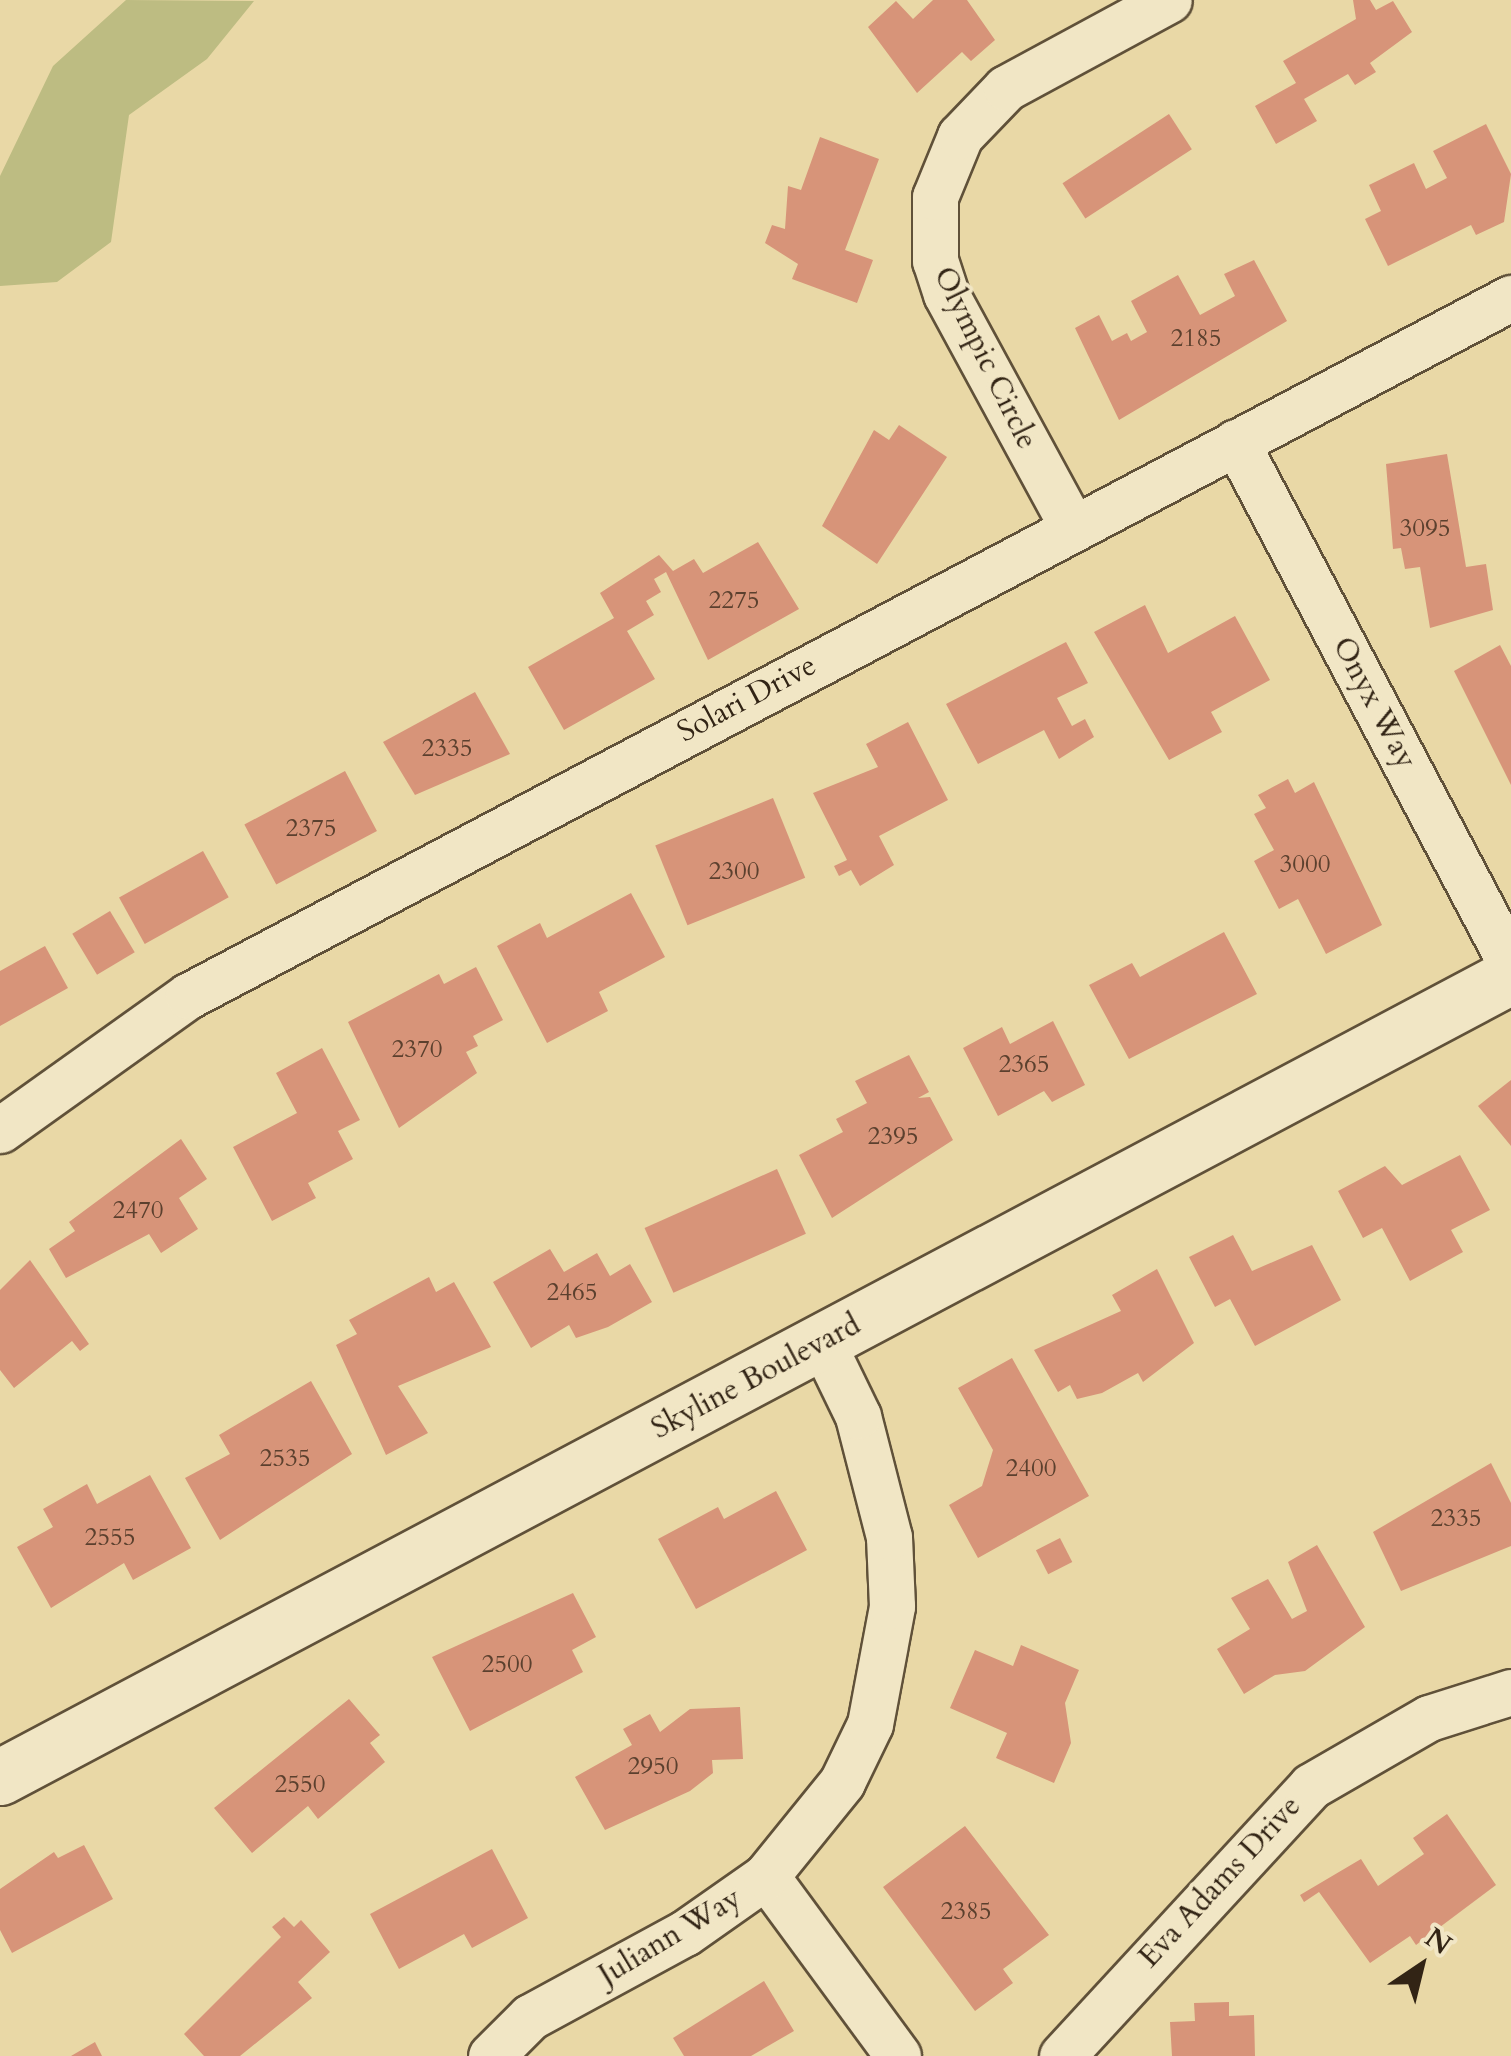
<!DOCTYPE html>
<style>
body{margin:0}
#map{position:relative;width:1511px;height:2056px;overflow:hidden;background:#e9d8a6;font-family:Cardo,serif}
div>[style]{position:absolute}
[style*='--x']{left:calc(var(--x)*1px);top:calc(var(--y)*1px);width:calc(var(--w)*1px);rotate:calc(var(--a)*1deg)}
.green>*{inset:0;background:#bdbc82}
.building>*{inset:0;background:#d79479;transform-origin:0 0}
.roads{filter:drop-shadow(2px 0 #605139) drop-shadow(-2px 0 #605139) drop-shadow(0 2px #605139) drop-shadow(0 -2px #605139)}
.street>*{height:45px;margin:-22.5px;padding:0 22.5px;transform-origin:22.5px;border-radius:22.5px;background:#f1e6c5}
.secondary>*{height:55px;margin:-27.5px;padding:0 27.5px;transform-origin:27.5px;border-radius:27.5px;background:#f1e6c5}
span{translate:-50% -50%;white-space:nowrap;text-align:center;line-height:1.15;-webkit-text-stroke:8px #f1e6c5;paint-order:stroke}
.number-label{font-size:25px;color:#5b402e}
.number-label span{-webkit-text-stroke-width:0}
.street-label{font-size:30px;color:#322415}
.north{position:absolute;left:1371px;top:1916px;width:100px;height:100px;-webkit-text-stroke:8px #f1e6c5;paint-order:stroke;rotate:35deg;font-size:28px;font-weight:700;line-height:40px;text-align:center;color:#322415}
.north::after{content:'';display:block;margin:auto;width:35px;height:45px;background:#322415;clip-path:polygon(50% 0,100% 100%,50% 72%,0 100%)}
</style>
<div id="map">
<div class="green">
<i style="clip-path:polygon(126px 0,254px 1px,207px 59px,129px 115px,111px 242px,57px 282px,0 286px,0 176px,53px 66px)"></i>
</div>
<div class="building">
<i style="clip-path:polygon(933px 0,967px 0,995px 40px,971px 61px,962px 52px,917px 93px,868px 27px,896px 1px,913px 19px)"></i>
<i style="clip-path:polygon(1353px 0,1370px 0,1376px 10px,1393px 1px,1412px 32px,1370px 63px,1376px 72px,1355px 85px,1348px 74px,1304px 99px,1317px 121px,1276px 144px,1255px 106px,1296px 83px,1283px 61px,1356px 19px)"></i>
<i style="left:1169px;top:114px;width:42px;height:127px;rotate:57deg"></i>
<i style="clip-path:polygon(1486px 124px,1511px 174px,1504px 222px,1476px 235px,1471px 225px,1388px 266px,1365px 219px,1381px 211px,1369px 185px,1414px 163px,1426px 189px,1447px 178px,1433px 151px)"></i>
<i style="clip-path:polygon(820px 137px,879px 159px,845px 250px,873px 260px,857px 303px,792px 279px,798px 264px,765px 243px,772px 225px,785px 229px,788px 186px,801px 190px)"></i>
<i style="clip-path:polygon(1254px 260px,1287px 321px,1119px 420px,1075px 328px,1099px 315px,1112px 341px,1127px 333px,1131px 341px,1147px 332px,1131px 301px,1178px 275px,1200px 315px,1235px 296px,1224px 274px)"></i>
<i style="clip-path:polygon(899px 425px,947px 457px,877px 564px,822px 526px,874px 430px,889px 440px)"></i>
<i style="clip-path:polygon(1447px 454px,1466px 567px,1486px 564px,1493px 610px,1430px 628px,1420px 567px,1405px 569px,1401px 548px,1393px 549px,1386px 464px)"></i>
<i style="clip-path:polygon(758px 542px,799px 609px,708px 660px,666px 572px,654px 579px,661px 592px,646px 601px,654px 615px,627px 631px,655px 679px,564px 730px,528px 667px,614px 618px,600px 593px,659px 555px,673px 571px,694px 559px,703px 573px)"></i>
<i style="clip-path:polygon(1145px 605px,1168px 653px,1235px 616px,1270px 680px,1211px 712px,1222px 732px,1169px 760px,1094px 632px)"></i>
<i style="clip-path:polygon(1066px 642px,1088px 683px,1057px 698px,1072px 726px,1085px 719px,1094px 737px,1059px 759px,1044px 730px,978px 764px,946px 704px)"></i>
<i style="clip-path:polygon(1500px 645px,1511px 666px,1511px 785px,1454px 671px)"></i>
<i style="clip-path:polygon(475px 692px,510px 754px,415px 795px,383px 742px)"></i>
<i style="clip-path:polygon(908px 722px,948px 800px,879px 836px,894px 865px,860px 886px,851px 870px,839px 876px,834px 866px,847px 860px,813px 793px,878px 767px,866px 744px)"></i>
<i style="left:345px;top:771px;width:68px;height:114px;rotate:62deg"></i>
<i style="clip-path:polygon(1288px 779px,1295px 793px,1314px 782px,1382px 925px,1326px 954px,1298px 899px,1279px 909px,1254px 861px,1274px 850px,1254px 814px,1266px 808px,1258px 795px)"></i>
<i style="left:773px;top:798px;width:86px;height:127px;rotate:68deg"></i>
<i style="left:203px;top:851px;width:53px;height:96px;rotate:61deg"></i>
<i style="clip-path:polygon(631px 893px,665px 957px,599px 992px,608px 1011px,547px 1043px,497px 946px,540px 923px,547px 938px)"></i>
<i style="left:110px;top:911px;width:48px;height:44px;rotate:59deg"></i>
<i style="clip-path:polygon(1224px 932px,1257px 994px,1129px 1059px,1089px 985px,1132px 963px,1140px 977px)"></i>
<i style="clip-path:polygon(45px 946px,68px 988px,0 1026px,0 971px)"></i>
<i style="clip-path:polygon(476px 967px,503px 1020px,473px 1036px,478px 1046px,466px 1052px,477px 1073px,399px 1128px,348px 1022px,439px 974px,444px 984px)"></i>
<i style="clip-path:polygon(1053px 1021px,1085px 1085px,1052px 1102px,1044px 1091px,998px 1116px,963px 1048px,1002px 1027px,1010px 1044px)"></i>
<i style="clip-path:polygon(322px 1048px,360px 1120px,338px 1131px,353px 1159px,308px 1183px,316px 1198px,272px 1221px,233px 1147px,297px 1113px,276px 1073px)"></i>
<i style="clip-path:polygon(909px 1055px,929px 1092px,918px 1098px,930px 1097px,953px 1140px,832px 1218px,799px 1155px,843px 1132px,836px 1119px,867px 1103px,855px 1081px)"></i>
<i style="clip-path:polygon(1511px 1080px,1511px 1146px,1478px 1106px)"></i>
<i style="clip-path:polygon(181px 1139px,207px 1179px,179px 1198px,198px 1229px,161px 1253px,149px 1234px,66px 1278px,49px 1249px,75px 1231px,69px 1222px)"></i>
<i style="clip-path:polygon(1460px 1155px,1490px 1210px,1451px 1230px,1463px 1252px,1410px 1281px,1382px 1228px,1363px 1238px,1338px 1191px,1385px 1166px,1402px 1185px)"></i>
<i style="left:777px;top:1169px;width:71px;height:145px;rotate:66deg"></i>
<i style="clip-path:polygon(1233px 1235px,1252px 1271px,1312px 1245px,1341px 1300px,1255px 1346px,1230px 1299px,1215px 1307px,1189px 1257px)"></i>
<i style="clip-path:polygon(550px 1249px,564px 1272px,597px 1253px,610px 1276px,630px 1264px,652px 1302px,608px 1327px,576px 1338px,569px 1325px,531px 1348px,493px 1282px)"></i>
<i style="clip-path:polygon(30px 1260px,89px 1344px,80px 1351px,72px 1341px,14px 1388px,0 1370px,0 1290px)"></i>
<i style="clip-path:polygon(1157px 1269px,1194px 1343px,1143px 1382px,1138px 1373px,1102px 1393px,1077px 1399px,1070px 1385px,1058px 1392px,1034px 1350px,1121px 1311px,1112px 1295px)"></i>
<i style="clip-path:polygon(429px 1277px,436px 1292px,454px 1282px,491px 1347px,398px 1386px,428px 1433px,386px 1455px,336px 1345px,357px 1334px,349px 1320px)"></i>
<i style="clip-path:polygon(1012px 1358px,1089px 1496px,978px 1558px,949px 1505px,982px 1486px,993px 1450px,958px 1388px)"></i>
<i style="clip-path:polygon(311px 1381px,352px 1454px,220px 1540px,185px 1478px,230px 1454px,219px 1435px)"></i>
<i style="clip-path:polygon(1491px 1463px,1511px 1503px,1511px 1546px,1401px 1591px,1373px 1532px)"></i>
<i style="clip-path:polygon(150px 1475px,191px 1548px,133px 1580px,124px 1563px,51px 1608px,17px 1547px,53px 1527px,43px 1509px,87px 1484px,97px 1504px)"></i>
<i style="clip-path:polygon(776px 1491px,807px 1550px,696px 1609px,658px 1539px,718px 1507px,724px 1519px)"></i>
<i style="left:1060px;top:1538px;width:27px;height:27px;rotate:63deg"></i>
<i style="clip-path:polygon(1317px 1545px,1365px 1627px,1305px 1671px,1275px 1675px,1244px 1694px,1217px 1649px,1250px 1629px,1231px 1598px,1268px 1579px,1292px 1619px,1307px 1611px,1288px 1562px)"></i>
<i style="clip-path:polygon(573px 1593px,596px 1637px,572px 1650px,583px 1672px,470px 1731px,432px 1657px)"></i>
<i style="clip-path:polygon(1021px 1645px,1079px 1670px,1065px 1703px,1071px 1743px,1054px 1783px,996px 1758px,1007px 1733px,950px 1708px,975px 1650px,1013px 1666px)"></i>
<i style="clip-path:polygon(349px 1699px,380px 1735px,370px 1743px,385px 1762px,318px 1819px,308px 1806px,252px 1853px,214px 1808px)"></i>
<i style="clip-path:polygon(740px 1707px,743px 1759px,712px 1760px,713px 1773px,690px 1791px,605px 1830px,575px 1777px,632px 1745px,623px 1729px,650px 1714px,660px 1732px,690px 1709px)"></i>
<i style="clip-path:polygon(1447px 1814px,1496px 1885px,1416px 1945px,1410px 1936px,1370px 1963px,1319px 1892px,1304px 1902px,1300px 1895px,1361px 1859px,1378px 1886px,1424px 1854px,1413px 1838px)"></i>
<i style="clip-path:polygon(965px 1826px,1049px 1935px,1003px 1969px,1013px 1983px,975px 2011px,883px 1887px)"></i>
<i style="clip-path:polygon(84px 1845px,113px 1899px,12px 1953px,0 1930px,0 1889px,54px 1852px,58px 1858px)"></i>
<i style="clip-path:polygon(492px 1849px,528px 1918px,472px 1948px,464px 1934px,399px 1969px,370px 1914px)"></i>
<i style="clip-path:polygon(284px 1917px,294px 1927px,301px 1920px,330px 1952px,298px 1982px,312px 1998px,240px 2056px,204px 2056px,184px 2034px,281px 1937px,272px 1927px)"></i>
<i style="clip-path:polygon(764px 1981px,794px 2031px,751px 2056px,684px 2056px,673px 2038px)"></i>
<i style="clip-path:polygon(1229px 2002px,1229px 2016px,1254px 2015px,1255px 2056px,1172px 2056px,1170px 2022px,1195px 2021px,1194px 2003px)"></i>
<i style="clip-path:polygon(95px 2042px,102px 2056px,71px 2056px)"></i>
</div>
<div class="roads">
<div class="street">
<i style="--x:1236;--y:442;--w:590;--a:62.22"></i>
<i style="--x:1073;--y:528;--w:266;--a:-118.5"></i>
<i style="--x:946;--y:294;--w:35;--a:-108"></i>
<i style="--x:935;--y:261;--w:64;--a:-90"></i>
<i style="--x:935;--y:197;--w:66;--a:-67.7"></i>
<i style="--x:960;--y:136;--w:66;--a:-46.2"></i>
<i style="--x:1006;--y:88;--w:185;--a:-28.4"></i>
<i style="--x:0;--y:1130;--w:231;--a:-35.5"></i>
<i style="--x:188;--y:996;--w:1496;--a:-27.82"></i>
<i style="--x:766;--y:1876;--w:223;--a:53.7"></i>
<i style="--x:491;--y:2056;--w:55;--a:-45"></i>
<i style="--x:530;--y:2017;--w:176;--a:-28.5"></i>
<i style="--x:685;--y:1933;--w:99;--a:-35.1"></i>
<i style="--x:766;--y:1876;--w:121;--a:-51"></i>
<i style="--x:842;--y:1782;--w:64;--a:-64.2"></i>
<i style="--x:870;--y:1724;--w:120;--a:-79.4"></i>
<i style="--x:892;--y:1606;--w:69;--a:-92.5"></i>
<i style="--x:889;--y:1537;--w:125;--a:-104.4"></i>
<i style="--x:858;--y:1416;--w:82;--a:-115.9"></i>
<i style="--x:1062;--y:2056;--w:367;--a:-47.3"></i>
<i style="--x:1311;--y:1786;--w:136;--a:-30"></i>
<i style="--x:1429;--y:1718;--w:86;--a:-17.6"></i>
</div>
<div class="secondary">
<i style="--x:0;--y:1777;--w:1710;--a:-27.93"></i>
</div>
</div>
<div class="number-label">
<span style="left:1196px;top:338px">2185</span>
<span style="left:1425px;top:528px">3095</span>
<span style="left:734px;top:600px">2275</span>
<span style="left:447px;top:748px">2335</span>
<span style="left:311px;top:828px">2375</span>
<span style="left:1305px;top:864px">3000</span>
<span style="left:734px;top:871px">2300</span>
<span style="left:417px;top:1049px">2370</span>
<span style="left:1024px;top:1064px">2365</span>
<span style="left:893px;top:1136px">2395</span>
<span style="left:138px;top:1210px">2470</span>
<span style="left:572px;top:1292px">2465</span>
<span style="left:285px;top:1458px">2535</span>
<span style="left:1031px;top:1468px">2400</span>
<span style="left:1456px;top:1518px">2335</span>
<span style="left:110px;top:1537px">2555</span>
<span style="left:507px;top:1664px">2500</span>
<span style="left:653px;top:1766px">2950</span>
<span style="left:300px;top:1784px">2550</span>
<span style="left:966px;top:1911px">2385</span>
</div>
<div class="street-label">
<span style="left:985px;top:358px;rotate:64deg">Olympic Circle</span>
<span style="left:747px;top:699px;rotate:-28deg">Solari Drive</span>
<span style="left:1374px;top:703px;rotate:62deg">Onyx Way</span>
<span style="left:756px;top:1377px;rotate:-28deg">Skyline Boulevard</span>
<span style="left:1220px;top:1882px;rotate:-47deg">Eva Adams Drive</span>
<span style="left:670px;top:1937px;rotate:-31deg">Juliann Way</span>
</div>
<div class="north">N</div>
</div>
